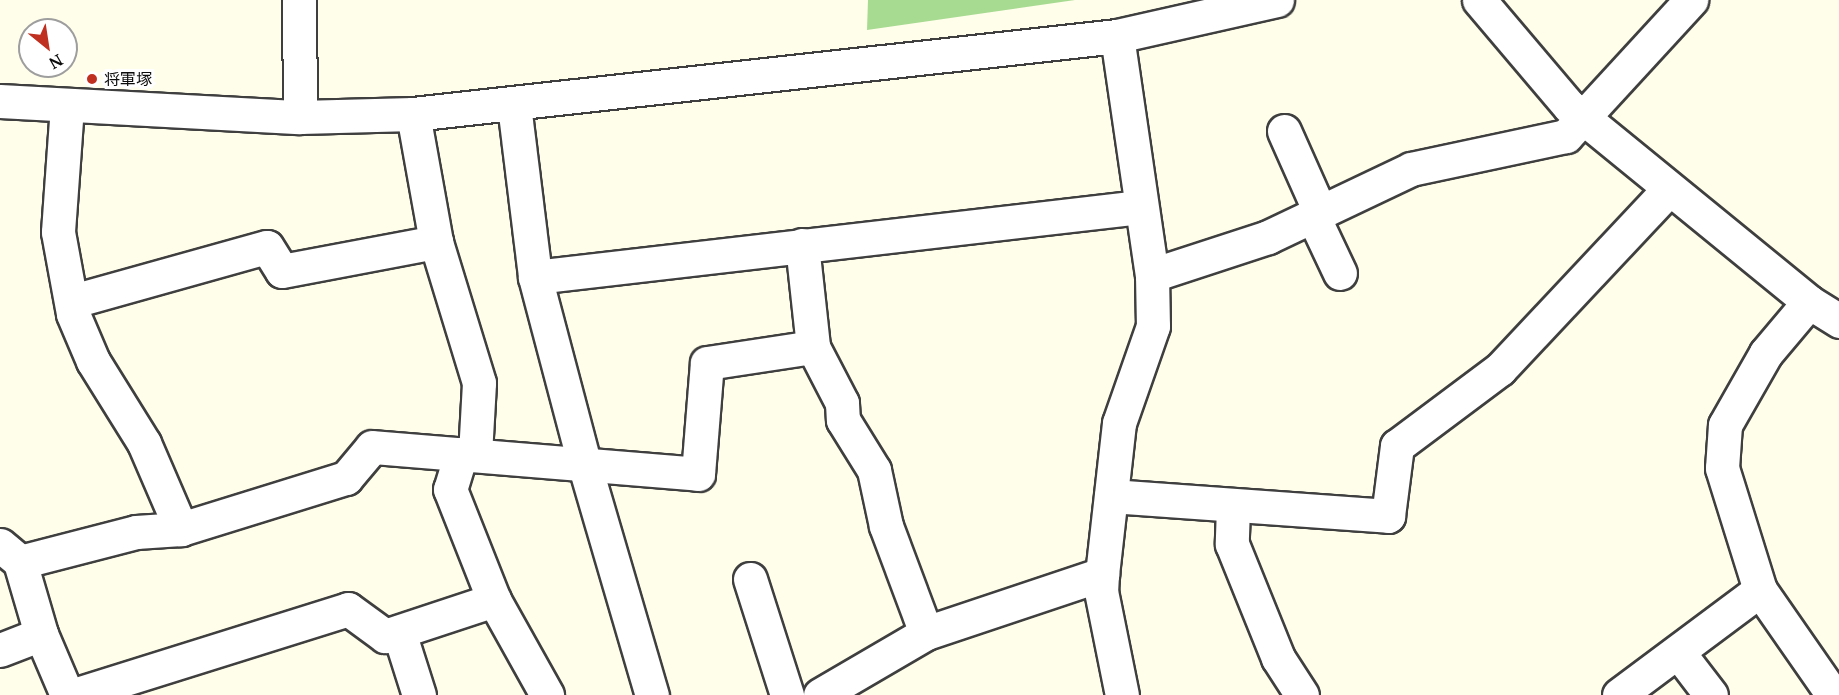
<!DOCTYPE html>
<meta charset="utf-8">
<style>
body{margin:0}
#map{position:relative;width:1839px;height:695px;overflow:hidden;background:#fffeea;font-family:"Noto Serif","Noto Sans JP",serif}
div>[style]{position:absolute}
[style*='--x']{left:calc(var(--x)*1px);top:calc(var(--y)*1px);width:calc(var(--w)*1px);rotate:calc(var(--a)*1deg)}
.forest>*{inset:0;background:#a8db92}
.roads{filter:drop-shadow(2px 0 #3f3f3f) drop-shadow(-2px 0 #3f3f3f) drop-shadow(0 2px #3f3f3f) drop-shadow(0 -2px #3f3f3f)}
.minor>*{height:33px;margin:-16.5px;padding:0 16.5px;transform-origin:16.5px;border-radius:16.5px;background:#fff}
.dots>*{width:16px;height:16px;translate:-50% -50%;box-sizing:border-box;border:3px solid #fff;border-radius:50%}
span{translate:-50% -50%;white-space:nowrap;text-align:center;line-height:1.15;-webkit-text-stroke:6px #fff;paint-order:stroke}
.poi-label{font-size:16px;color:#0c0c0c}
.left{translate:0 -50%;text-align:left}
.north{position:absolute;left:18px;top:18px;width:60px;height:60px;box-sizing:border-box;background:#fff;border:2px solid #9e9e9e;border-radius:50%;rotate:150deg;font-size:16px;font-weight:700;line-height:24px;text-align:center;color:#0c0c0c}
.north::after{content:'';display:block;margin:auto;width:21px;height:27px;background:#c03020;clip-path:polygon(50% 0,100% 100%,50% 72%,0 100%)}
</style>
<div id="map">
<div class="forest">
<i style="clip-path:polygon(868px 0,1075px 0,867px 30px)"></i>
</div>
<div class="roads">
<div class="minor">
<i style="--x:299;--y:0;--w:117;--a:89.5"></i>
<i style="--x:1479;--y:0;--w:139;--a:49.7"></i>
<i style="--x:1569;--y:106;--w:310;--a:39.2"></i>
<i style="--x:1809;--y:302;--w:36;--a:32"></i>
<i style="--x:1117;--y:36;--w:242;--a:81.7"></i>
<i style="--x:1152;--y:275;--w:51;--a:88.9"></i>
<i style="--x:1153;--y:326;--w:103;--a:109.3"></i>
<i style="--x:1119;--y:423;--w:152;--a:96.4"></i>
<i style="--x:1102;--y:574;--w:17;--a:93"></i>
<i style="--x:1101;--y:591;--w:106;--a:78.6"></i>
<i style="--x:0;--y:101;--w:300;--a:3.1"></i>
<i style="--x:300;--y:117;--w:113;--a:-1.5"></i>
<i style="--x:413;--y:114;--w:708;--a:-6.32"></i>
<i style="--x:1117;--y:36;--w:164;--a:-12.7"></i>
<i style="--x:514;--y:105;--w:173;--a:83"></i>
<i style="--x:535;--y:277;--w:192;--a:75.2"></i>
<i style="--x:584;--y:463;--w:242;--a:73.7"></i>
<i style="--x:67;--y:106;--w:126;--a:94.1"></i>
<i style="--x:58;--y:232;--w:83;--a:79.6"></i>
<i style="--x:73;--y:314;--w:51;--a:66.9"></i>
<i style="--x:93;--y:361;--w:97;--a:58.1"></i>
<i style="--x:144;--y:443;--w:94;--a:66.7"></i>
<i style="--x:413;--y:114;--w:130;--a:79.8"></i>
<i style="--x:436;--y:242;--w:147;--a:73"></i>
<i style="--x:479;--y:383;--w:72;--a:93.2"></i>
<i style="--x:1284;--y:131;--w:89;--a:66"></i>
<i style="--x:1313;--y:216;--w:63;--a:64.7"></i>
<i style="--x:802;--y:245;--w:103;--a:83.8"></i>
<i style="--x:813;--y:347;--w:63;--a:62.6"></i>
<i style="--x:842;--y:403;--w:17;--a:87"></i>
<i style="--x:843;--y:420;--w:59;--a:58.2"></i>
<i style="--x:874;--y:470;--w:57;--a:77.9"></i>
<i style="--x:886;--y:526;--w:114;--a:69.5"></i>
<i style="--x:1152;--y:275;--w:122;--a:-18.1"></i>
<i style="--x:1268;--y:237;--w:158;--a:-25.4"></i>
<i style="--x:1411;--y:169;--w:158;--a:-12"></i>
<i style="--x:1566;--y:136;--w:185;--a:-47.4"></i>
<i style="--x:535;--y:277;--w:609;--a:-6.6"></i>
<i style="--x:73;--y:301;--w:201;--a:-15.6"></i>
<i style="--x:267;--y:247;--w:28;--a:58"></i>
<i style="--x:282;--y:271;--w:157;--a:-10.7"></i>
<i style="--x:1809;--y:302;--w:67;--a:130.1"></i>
<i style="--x:1766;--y:353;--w:83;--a:119.7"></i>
<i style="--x:1725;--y:425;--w:43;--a:94"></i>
<i style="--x:1722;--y:468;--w:128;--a:72.7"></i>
<i style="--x:1760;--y:590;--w:128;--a:55.2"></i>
<i style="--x:461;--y:454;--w:37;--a:107"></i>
<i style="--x:450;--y:489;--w:119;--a:68.4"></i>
<i style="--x:494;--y:600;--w:109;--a:60.8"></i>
<i style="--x:1111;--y:496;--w:278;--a:4.1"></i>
<i style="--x:1388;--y:516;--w:71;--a:-82.7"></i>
<i style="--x:1397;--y:446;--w:129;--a:-36.8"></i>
<i style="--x:1500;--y:369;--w:247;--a:-46.8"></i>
<i style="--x:1233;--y:507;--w:37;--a:92"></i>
<i style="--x:1232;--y:544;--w:123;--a:68"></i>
<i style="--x:1278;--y:658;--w:44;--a:57"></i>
<i style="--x:0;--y:545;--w:26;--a:40"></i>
<i style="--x:20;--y:562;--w:75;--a:73.7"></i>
<i style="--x:41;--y:634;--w:66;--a:66.9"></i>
<i style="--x:20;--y:562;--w:120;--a:-14.5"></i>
<i style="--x:136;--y:532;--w:45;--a:-3.8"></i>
<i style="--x:181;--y:529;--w:173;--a:-17.2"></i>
<i style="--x:346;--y:478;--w:40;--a:-50"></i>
<i style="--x:372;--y:447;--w:327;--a:4.7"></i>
<i style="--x:698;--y:474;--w:111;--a:-85.4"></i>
<i style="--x:707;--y:363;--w:107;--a:-8.6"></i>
<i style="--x:750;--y:579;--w:122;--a:72.3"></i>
<i style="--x:399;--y:632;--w:66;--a:72.4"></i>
<i style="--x:0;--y:650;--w:44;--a:-21.3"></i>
<i style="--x:1678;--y:652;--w:54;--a:52.5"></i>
<i style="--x:74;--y:695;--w:287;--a:-17.4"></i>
<i style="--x:348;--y:609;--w:46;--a:36.1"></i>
<i style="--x:385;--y:636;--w:115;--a:-18.3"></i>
<i style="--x:820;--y:695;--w:123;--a:-30.3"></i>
<i style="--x:926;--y:633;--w:186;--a:-18.5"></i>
<i style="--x:1619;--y:695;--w:176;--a:-36.7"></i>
</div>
</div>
<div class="dots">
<i style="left:92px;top:79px;background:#c03020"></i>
</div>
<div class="poi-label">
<span class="left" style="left:104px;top:79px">将軍塚</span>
</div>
<div class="north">N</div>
</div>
